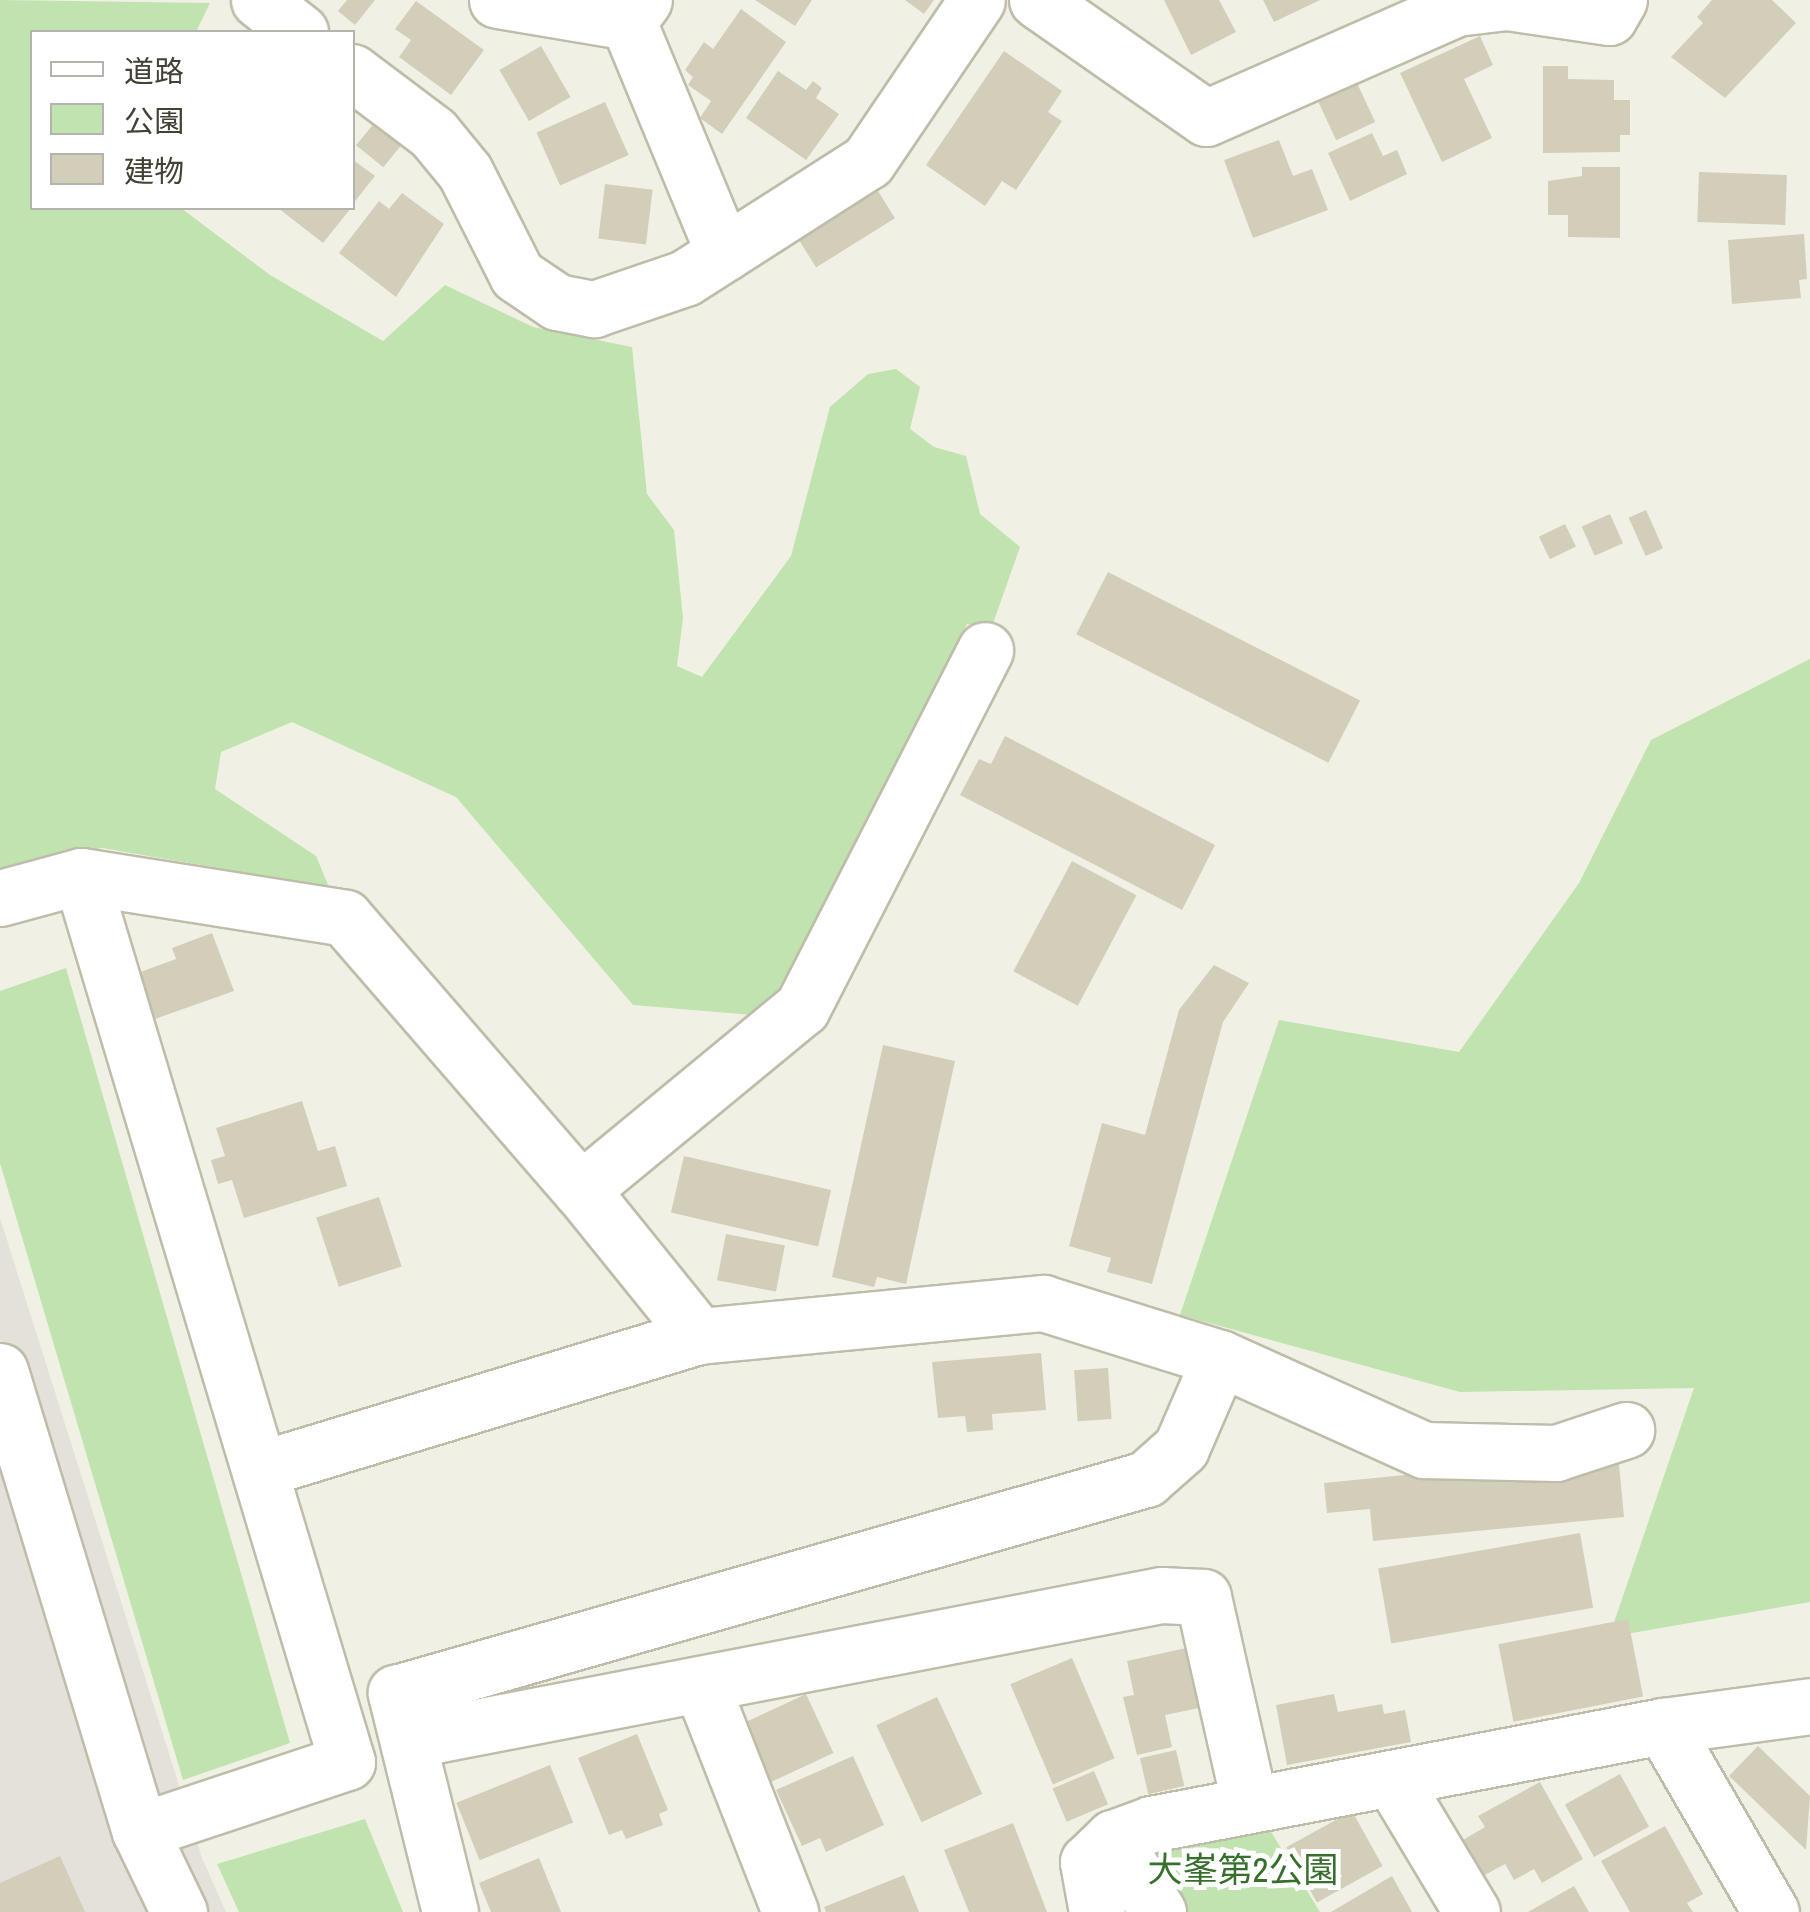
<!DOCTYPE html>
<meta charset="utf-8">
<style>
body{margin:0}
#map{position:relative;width:1810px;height:1912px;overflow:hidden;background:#f1f0e4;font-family:"Archivo Narrow","Noto Sans JP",sans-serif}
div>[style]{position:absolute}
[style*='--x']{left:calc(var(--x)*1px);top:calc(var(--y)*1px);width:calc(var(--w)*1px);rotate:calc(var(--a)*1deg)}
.industrial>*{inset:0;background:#e3e1d9}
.green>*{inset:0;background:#c0e3af}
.building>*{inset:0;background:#d2ceba;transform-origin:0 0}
.roads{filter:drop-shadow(2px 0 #bfbcaa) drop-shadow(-2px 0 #bfbcaa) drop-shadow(0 2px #bfbcaa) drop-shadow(0 -2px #bfbcaa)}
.minor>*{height:55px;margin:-27.5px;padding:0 27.5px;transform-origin:27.5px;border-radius:27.5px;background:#fff}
span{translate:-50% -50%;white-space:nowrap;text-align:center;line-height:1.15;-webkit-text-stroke:10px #fff;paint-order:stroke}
.park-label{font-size:35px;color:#37702c}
.legend{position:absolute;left:30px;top:30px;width:325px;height:180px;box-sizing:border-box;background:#fff;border:2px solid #b4b3ae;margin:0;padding:12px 18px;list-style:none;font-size:30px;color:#434034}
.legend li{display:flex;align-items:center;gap:20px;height:50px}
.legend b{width:50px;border:2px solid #b4b3ae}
</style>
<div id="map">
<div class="industrial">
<i style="clip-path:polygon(0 1218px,202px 1858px,226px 1912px,0 1912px)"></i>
</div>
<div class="green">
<i style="clip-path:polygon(0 0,210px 3px,196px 32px,32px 32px,32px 208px,181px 208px,270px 275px,383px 341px,445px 285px,533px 327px,632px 347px,647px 494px,674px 530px,683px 618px,677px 666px,702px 677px,791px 556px,830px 407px,868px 374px,896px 369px,920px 387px,910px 429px,934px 447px,966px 456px,980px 514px,1020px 547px,991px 629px,967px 624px,784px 989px,753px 1015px,633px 1005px,456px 797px,292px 722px,221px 752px,215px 789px,316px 856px,329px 887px,102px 848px,0 871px)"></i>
<i style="clip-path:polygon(1810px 659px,1810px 1602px,1609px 1637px,1694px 1388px,1460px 1392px,1180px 1315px,1279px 1020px,1459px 1052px,1579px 883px,1651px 740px)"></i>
<i style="clip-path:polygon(66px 968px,290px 1743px,183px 1780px,0 1163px,0 991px)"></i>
<i style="clip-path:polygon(365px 1819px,403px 1912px,239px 1912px,217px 1864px)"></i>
<i style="clip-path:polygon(1265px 1822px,1320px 1912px,1179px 1912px,1150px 1864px,1156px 1844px)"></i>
</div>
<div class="building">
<i style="clip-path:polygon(347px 0,375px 0,355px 25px,338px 11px)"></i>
<i style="clip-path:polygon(755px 0,812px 0,795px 26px)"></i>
<i style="clip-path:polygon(905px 0,934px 0,924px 14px)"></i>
<i style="clip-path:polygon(1164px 0,1219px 0,1236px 32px,1191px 55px)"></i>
<i style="clip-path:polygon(1263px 0,1320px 0,1274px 22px)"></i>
<i style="clip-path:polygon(1712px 0,1772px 0,1796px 23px,1725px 98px,1671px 57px,1703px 23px,1697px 17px)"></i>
<i style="clip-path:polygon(416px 1px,484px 50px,451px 95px,399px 57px,411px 40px,395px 29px)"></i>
<i style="clip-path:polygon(741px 9px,786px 42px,722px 134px,700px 118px,711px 101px,688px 85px,693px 77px,685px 70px,704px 42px,713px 49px)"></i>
<i style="clip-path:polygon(1480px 36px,1493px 65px,1464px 79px,1492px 138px,1442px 162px,1400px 73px)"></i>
<i style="left:541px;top:46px;width:59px;height:48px;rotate:60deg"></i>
<i style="clip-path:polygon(1004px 51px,1062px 91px,1048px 112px,1062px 121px,1016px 190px,1002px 181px,985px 206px,926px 165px)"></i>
<i style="clip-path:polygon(1543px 66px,1568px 66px,1568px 79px,1614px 80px,1614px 100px,1630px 100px,1630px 135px,1620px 135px,1620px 152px,1543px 153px)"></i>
<i style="clip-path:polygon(778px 71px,806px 90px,813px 81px,822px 88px,816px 98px,839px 114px,806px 160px,746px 118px)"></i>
<i style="left:1357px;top:83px;width:43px;height:43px;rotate:65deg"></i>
<i style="left:605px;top:102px;width:58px;height:75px;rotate:66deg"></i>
<i style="left:375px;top:122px;width:35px;height:30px;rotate:39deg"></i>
<i style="clip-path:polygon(1372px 133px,1383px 156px,1397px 150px,1407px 174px,1350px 201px,1328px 153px)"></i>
<i style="clip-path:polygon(1279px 140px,1293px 176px,1312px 169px,1328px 210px,1253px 238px,1224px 160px)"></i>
<i style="clip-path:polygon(352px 159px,375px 176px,352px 205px)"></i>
<i style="clip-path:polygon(1582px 167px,1620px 167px,1620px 238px,1568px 237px,1568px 215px,1548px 215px,1548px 181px,1582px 176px)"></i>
<i style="left:1699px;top:172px;width:88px;height:50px;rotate:2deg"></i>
<i style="left:605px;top:184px;width:48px;height:55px;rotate:7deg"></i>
<i style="left:878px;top:191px;width:32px;height:93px;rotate:58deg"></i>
<i style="clip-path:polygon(402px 193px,444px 224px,396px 297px,339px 253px,379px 201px,389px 209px)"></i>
<i style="clip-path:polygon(278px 208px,351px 208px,323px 243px)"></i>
<i style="clip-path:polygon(1804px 234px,1807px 279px,1799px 280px,1801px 298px,1732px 304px,1728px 240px)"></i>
<i style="left:1646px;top:510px;width:42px;height:19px;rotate:66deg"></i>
<i style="left:1610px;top:514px;width:32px;height:31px;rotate:66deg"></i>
<i style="left:1565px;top:524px;width:25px;height:29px;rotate:64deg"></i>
<i style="left:1108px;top:572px;width:283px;height:70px;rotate:27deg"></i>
<i style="clip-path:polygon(1005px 736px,1215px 845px,1182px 910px,960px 795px,979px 759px,991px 764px)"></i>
<i style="left:1072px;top:861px;width:73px;height:125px;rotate:28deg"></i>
<i style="clip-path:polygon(212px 933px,234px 991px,152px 1020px,135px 974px,176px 959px,172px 948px)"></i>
<i style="clip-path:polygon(1214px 965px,1249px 983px,1223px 1022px,1152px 1284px,1107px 1272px,1111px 1258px,1069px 1246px,1102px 1123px,1145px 1135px,1179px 1010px)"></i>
<i style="clip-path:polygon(883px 1045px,955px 1061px,906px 1284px,877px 1277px,874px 1287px,832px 1277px)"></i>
<i style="clip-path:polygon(302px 1101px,318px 1151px,335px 1146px,347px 1186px,244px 1218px,232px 1180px,218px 1184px,211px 1160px,225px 1156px,216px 1128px)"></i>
<i style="left:684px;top:1156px;width:151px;height:58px;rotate:13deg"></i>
<i style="left:379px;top:1197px;width:73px;height:66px;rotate:72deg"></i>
<i style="left:726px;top:1234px;width:60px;height:47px;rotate:11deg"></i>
<i style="clip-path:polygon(1041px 1353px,1046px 1410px,992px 1414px,993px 1430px,967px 1432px,965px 1416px,938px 1418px,932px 1362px)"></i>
<i style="left:1108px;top:1368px;width:51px;height:34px;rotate:86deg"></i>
<i style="clip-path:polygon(1618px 1454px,1624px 1517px,1373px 1541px,1370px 1509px,1327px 1513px,1324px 1483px)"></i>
<i style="left:1580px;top:1533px;width:76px;height:205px;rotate:80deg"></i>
<i style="left:1628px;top:1619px;width:79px;height:132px;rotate:79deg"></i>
<i style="clip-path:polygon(1186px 1648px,1199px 1708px,1165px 1715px,1172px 1747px,1137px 1755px,1123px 1697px,1134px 1695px,1127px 1661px)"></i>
<i style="left:1072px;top:1658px;width:109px;height:67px;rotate:67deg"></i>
<i style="left:806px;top:1694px;width:65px;height:73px;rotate:65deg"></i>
<i style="clip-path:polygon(1334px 1694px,1338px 1712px,1382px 1704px,1384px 1714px,1405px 1710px,1411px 1742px,1287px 1765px,1276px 1705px)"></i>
<i style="left:937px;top:1697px;width:107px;height:67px;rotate:65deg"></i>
<i style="clip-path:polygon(637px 1734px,668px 1810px,659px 1814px,663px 1825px,626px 1839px,622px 1830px,609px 1835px,578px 1758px)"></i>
<i style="clip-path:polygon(1758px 1746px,1810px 1796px,1806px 1850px,1729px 1776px)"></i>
<i style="left:1176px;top:1750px;width:37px;height:37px;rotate:77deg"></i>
<i style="clip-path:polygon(853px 1756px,884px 1825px,826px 1852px,820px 1838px,802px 1846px,776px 1790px)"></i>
<i style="left:550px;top:1765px;width:62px;height:101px;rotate:68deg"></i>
<i style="left:1094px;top:1771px;width:36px;height:45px;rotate:67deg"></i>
<i style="left:1620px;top:1774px;width:60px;height:63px;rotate:61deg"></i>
<i style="clip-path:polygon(1540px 1782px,1583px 1859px,1542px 1883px,1534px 1869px,1514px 1880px,1505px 1864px,1483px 1876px,1463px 1840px,1485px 1827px,1478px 1816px)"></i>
<i style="left:1352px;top:1811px;width:63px;height:75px;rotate:61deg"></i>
<i style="clip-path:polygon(1013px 1823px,1047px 1912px,969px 1912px,944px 1850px)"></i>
<i style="clip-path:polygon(1665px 1826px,1703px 1894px,1687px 1903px,1693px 1912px,1630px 1912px,1601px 1861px)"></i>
<i style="clip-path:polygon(60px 1856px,85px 1912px,0 1912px,0 1883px)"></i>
<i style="clip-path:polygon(539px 1858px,561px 1912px,491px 1912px,479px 1883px)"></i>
<i style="clip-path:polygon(904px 1875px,919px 1912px,826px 1912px,824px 1907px)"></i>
<i style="clip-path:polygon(1392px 1876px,1412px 1912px,1331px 1912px)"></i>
<i style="clip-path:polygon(1574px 1886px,1589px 1912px,1528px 1912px)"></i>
</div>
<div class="roads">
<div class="minor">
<i style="--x:259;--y:0;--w:52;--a:38"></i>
<i style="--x:497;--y:0;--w:133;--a:9.5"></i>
<i style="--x:628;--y:22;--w:27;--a:-54"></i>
<i style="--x:619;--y:0;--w:274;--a:67.5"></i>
<i style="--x:1037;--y:0;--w:206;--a:34.9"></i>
<i style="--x:1206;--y:118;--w:273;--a:-23.7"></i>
<i style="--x:1456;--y:8;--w:51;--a:-6.7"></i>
<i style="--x:1507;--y:2;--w:103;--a:8.4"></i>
<i style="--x:1609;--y:17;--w:20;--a:-60"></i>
<i style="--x:352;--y:72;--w:101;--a:37"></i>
<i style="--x:433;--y:133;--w:50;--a:50.6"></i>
<i style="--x:465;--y:172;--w:115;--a:63.2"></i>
<i style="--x:517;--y:275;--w:48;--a:34"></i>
<i style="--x:557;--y:302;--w:38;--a:11"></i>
<i style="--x:594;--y:309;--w:96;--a:-18.8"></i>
<i style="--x:685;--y:278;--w:217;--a:-32.6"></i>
<i style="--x:868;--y:161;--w:194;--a:-55.9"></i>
<i style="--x:81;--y:876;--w:925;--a:73.29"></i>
<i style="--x:347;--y:1762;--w:218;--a:161.6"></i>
<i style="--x:0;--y:898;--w:84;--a:-15.2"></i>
<i style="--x:81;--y:876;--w:267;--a:9"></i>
<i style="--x:345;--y:918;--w:360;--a:49.1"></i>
<i style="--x:581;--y:1190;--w:188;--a:51.1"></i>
<i style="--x:699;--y:1336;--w:346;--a:-5.5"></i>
<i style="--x:1043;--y:1303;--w:185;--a:17.3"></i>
<i style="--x:1220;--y:1358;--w:224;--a:24.3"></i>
<i style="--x:1424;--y:1450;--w:132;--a:1.3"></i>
<i style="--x:1556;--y:1453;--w:74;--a:-18.2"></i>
<i style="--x:581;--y:1190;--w:286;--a:-39.5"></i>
<i style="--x:802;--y:1008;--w:402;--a:-62.9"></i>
<i style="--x:0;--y:1371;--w:481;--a:73.1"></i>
<i style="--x:140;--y:1831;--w:90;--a:64.3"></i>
<i style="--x:261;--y:1469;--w:458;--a:-16.9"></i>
<i style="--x:702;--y:1687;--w:242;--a:68.6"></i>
<i style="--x:1663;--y:1726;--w:215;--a:59.9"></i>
<i style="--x:409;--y:1740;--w:766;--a:-10.91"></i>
<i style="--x:1161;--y:1595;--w:42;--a:2.7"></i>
<i style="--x:1203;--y:1597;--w:209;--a:77.3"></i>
<i style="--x:1392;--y:1779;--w:155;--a:59"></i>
<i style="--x:1113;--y:1838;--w:87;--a:58.7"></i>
<i style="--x:450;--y:1912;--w:226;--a:-103.9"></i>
<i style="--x:396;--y:1693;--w:780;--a:-15.93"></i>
<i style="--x:1146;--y:1479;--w:47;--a:-41.5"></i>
<i style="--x:1181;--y:1448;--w:98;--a:-66.6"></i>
<i style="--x:1097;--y:1912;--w:51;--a:-100.2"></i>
<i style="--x:1088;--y:1862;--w:35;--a:-44"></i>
<i style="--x:1113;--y:1838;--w:40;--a:-20.2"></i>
<i style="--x:1151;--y:1824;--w:521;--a:-10.84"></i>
<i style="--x:1663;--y:1726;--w:148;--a:-7.7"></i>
</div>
</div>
<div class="park-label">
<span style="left:1243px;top:1870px">大峯第2公園</span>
</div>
<ul class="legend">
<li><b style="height:12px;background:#fff"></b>道路</li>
<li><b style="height:28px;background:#c0e3af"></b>公園</li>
<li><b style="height:28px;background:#d2ceba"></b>建物</li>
</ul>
</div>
